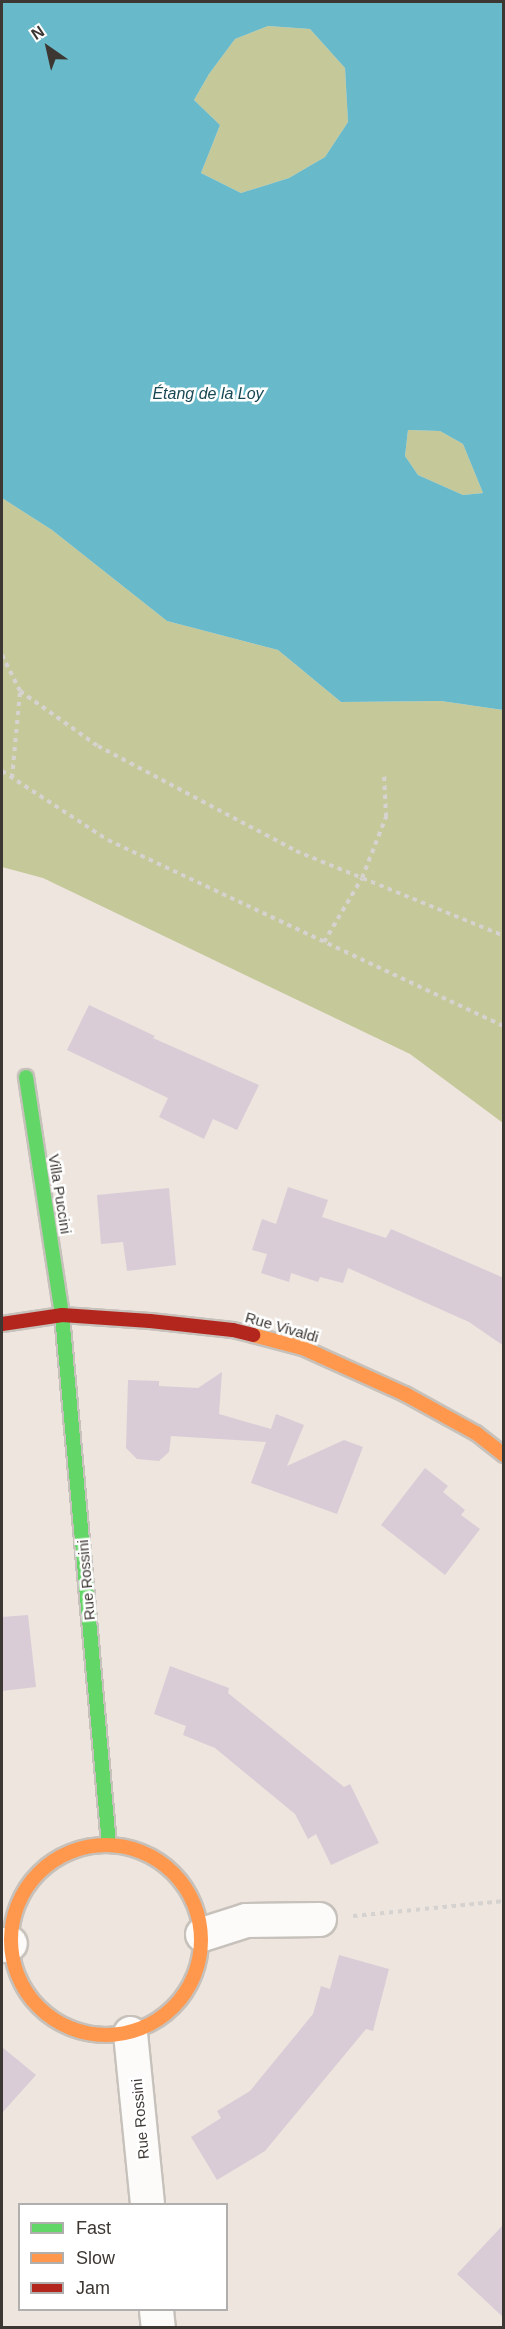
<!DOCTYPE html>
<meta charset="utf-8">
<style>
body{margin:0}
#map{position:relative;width:505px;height:2329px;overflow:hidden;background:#ede5de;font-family:Helvetica,sans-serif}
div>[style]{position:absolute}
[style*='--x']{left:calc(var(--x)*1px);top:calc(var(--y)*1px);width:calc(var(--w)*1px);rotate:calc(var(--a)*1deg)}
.forest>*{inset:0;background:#c5c999}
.water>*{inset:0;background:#68baca}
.building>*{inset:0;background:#daccd6}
.path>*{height:4px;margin-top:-2px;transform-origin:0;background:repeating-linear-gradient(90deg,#d5d2d0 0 4.5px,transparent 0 9px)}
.roads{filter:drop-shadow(2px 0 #c7c1bb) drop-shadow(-2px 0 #c7c1bb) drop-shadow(0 2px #c7c1bb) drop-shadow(0 -2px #c7c1bb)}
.street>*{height:33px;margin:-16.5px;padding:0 16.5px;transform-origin:16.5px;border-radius:16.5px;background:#fcfbfa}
.fast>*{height:14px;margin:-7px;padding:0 7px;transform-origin:7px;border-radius:7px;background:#63d668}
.slow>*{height:14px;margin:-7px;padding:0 7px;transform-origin:7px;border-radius:7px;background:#ff974d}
.slow>.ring{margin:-7px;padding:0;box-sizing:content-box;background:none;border:14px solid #ff974d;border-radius:50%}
.jam>*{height:14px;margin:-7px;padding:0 7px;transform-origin:7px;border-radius:7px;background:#b3261e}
span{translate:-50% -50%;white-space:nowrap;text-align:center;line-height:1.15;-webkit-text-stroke:5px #fff;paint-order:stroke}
.street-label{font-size:15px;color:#3d3733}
.water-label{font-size:16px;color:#174854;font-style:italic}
.frame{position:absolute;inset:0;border:3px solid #3d3733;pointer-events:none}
.legend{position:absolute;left:18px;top:2203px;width:210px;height:108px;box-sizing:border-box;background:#fff;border:2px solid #b1afad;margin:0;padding:8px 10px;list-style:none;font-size:18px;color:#3d3733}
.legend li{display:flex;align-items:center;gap:12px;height:30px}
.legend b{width:30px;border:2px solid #b1afad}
.north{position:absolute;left:18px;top:18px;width:60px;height:60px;-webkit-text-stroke:4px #fff;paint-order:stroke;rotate:326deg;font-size:16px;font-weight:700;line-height:24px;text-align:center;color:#3d3733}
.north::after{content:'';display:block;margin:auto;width:21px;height:27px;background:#3d3733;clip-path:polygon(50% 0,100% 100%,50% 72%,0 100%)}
</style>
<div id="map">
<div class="forest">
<i style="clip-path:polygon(268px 26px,310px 29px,345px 68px,348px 122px,325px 157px,289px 178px,241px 193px,201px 173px,220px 125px,194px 100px,209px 74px,235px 39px)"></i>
<i style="clip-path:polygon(408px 430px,440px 431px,463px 444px,483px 493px,463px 495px,418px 475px,405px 456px)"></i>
<i style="clip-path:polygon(2px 498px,52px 530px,167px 621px,278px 650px,341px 702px,441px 701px,503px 710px,503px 1123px,410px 1054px,43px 878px,2px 867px)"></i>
</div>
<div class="water">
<i style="clip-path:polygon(evenodd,2px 2px,503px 2px,503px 710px,441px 701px,341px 702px,278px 650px,167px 621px,52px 530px,2px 498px,2px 2px,268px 26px,310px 29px,345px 68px,348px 122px,325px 157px,289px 178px,241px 193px,201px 173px,220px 125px,194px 100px,209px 74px,235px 39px,268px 26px,2px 2px,408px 430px,440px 431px,463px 444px,483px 493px,463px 495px,418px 475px,405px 456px,408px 430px)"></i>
</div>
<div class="building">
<i style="clip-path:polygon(89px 1005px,155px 1036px,153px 1038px,259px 1085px,237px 1130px,213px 1119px,204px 1139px,159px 1117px,168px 1098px,67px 1050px)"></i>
<i style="clip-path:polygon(288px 1187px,328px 1200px,322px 1217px,386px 1238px,391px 1229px,504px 1278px,504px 1346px,469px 1322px,348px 1268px,343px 1283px,320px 1277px,318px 1282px,291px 1273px,289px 1282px,261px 1273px,267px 1254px,252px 1250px,262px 1219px,276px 1224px)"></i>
<i style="clip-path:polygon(169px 1188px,176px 1265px,127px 1271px,123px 1242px,101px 1244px,97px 1195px)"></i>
<i style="clip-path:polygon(222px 1372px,219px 1414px,271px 1429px,276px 1414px,304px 1425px,287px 1466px,344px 1440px,363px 1447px,337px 1514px,251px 1483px,266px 1442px,171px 1436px,169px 1452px,159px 1461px,137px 1459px,126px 1448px,128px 1380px,159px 1381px,159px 1386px,198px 1388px)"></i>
<i style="clip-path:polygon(425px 1468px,448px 1486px,443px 1492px,465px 1510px,461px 1515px,480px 1529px,445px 1575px,381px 1525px)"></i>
<i style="clip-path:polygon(28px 1615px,36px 1687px,2px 1691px,2px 1617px)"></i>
<i style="clip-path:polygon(170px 1666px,229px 1688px,228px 1693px,344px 1787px,350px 1784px,379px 1843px,331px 1865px,316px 1834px,308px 1839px,295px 1814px,215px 1748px,183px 1735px,186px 1726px,154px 1714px)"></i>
<i style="clip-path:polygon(339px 1955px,389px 1969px,373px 2031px,366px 2029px,265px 2151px,217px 2180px,191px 2137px,221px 2118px,217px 2111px,250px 2091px,313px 2014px,321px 1986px,330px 1989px)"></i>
<i style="clip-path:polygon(2px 2047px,36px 2075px,2px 2113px)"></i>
<i style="clip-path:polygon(504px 2224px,504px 2318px,457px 2274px)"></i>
</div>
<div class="path">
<i style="--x:2;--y:655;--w:40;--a:63.4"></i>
<i style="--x:20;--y:691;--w:95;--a:35.2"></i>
<i style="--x:98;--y:746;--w:224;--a:27.9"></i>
<i style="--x:296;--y:851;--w:225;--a:22.2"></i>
<i style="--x:2;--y:771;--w:126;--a:33.1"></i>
<i style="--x:108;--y:840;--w:438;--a:25.2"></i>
<i style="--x:12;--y:778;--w:86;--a:-84.7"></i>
<i style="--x:324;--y:942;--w:74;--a:-59.3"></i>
<i style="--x:362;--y:878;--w:66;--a:-68.5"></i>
<i style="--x:386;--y:817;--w:42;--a:-92.7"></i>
<i style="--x:353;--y:1916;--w:152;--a:-5.7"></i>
</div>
<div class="roads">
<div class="street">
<i style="--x:202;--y:1934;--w:46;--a:-17.7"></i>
<i style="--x:246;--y:1920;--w:73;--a:-0.8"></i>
<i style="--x:2;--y:1945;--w:8;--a:-14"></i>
<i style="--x:130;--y:2033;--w:172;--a:84.3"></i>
<i style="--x:156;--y:2310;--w:18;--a:84"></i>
</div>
<div class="fast">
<i style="--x:26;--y:1077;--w:241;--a:81.4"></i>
<i style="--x:62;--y:1315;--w:532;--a:84.93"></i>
</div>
<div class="slow">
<i style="--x:253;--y:1335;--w:52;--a:14.6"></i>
<i style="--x:303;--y:1348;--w:112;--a:24.3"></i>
<i style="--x:405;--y:1394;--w:81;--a:28.8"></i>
<i style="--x:476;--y:1433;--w:36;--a:38"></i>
<i class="ring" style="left:11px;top:1845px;width:176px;height:176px"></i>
</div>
<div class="jam">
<i style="--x:2;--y:1324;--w:61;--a:-8.5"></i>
<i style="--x:62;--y:1315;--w:88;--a:3.9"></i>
<i style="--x:150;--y:1321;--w:83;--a:6.2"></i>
<i style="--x:233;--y:1330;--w:21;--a:14"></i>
</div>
</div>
<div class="street-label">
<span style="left:60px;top:1194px;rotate:81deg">Villa Puccini</span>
<span style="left:282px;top:1327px;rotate:16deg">Rue Vivaldi</span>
<span style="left:86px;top:1580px;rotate:-95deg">Rue Rossini</span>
<span style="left:140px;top:2119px;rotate:-95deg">Rue Rossini</span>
</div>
<div class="water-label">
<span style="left:208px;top:394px">Étang de la Loy</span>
</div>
<div class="frame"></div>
<ul class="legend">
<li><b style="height:8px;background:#63d668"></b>Fast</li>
<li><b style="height:8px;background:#ff974d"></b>Slow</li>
<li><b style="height:8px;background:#b3261e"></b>Jam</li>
</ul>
<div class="north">N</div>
</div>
